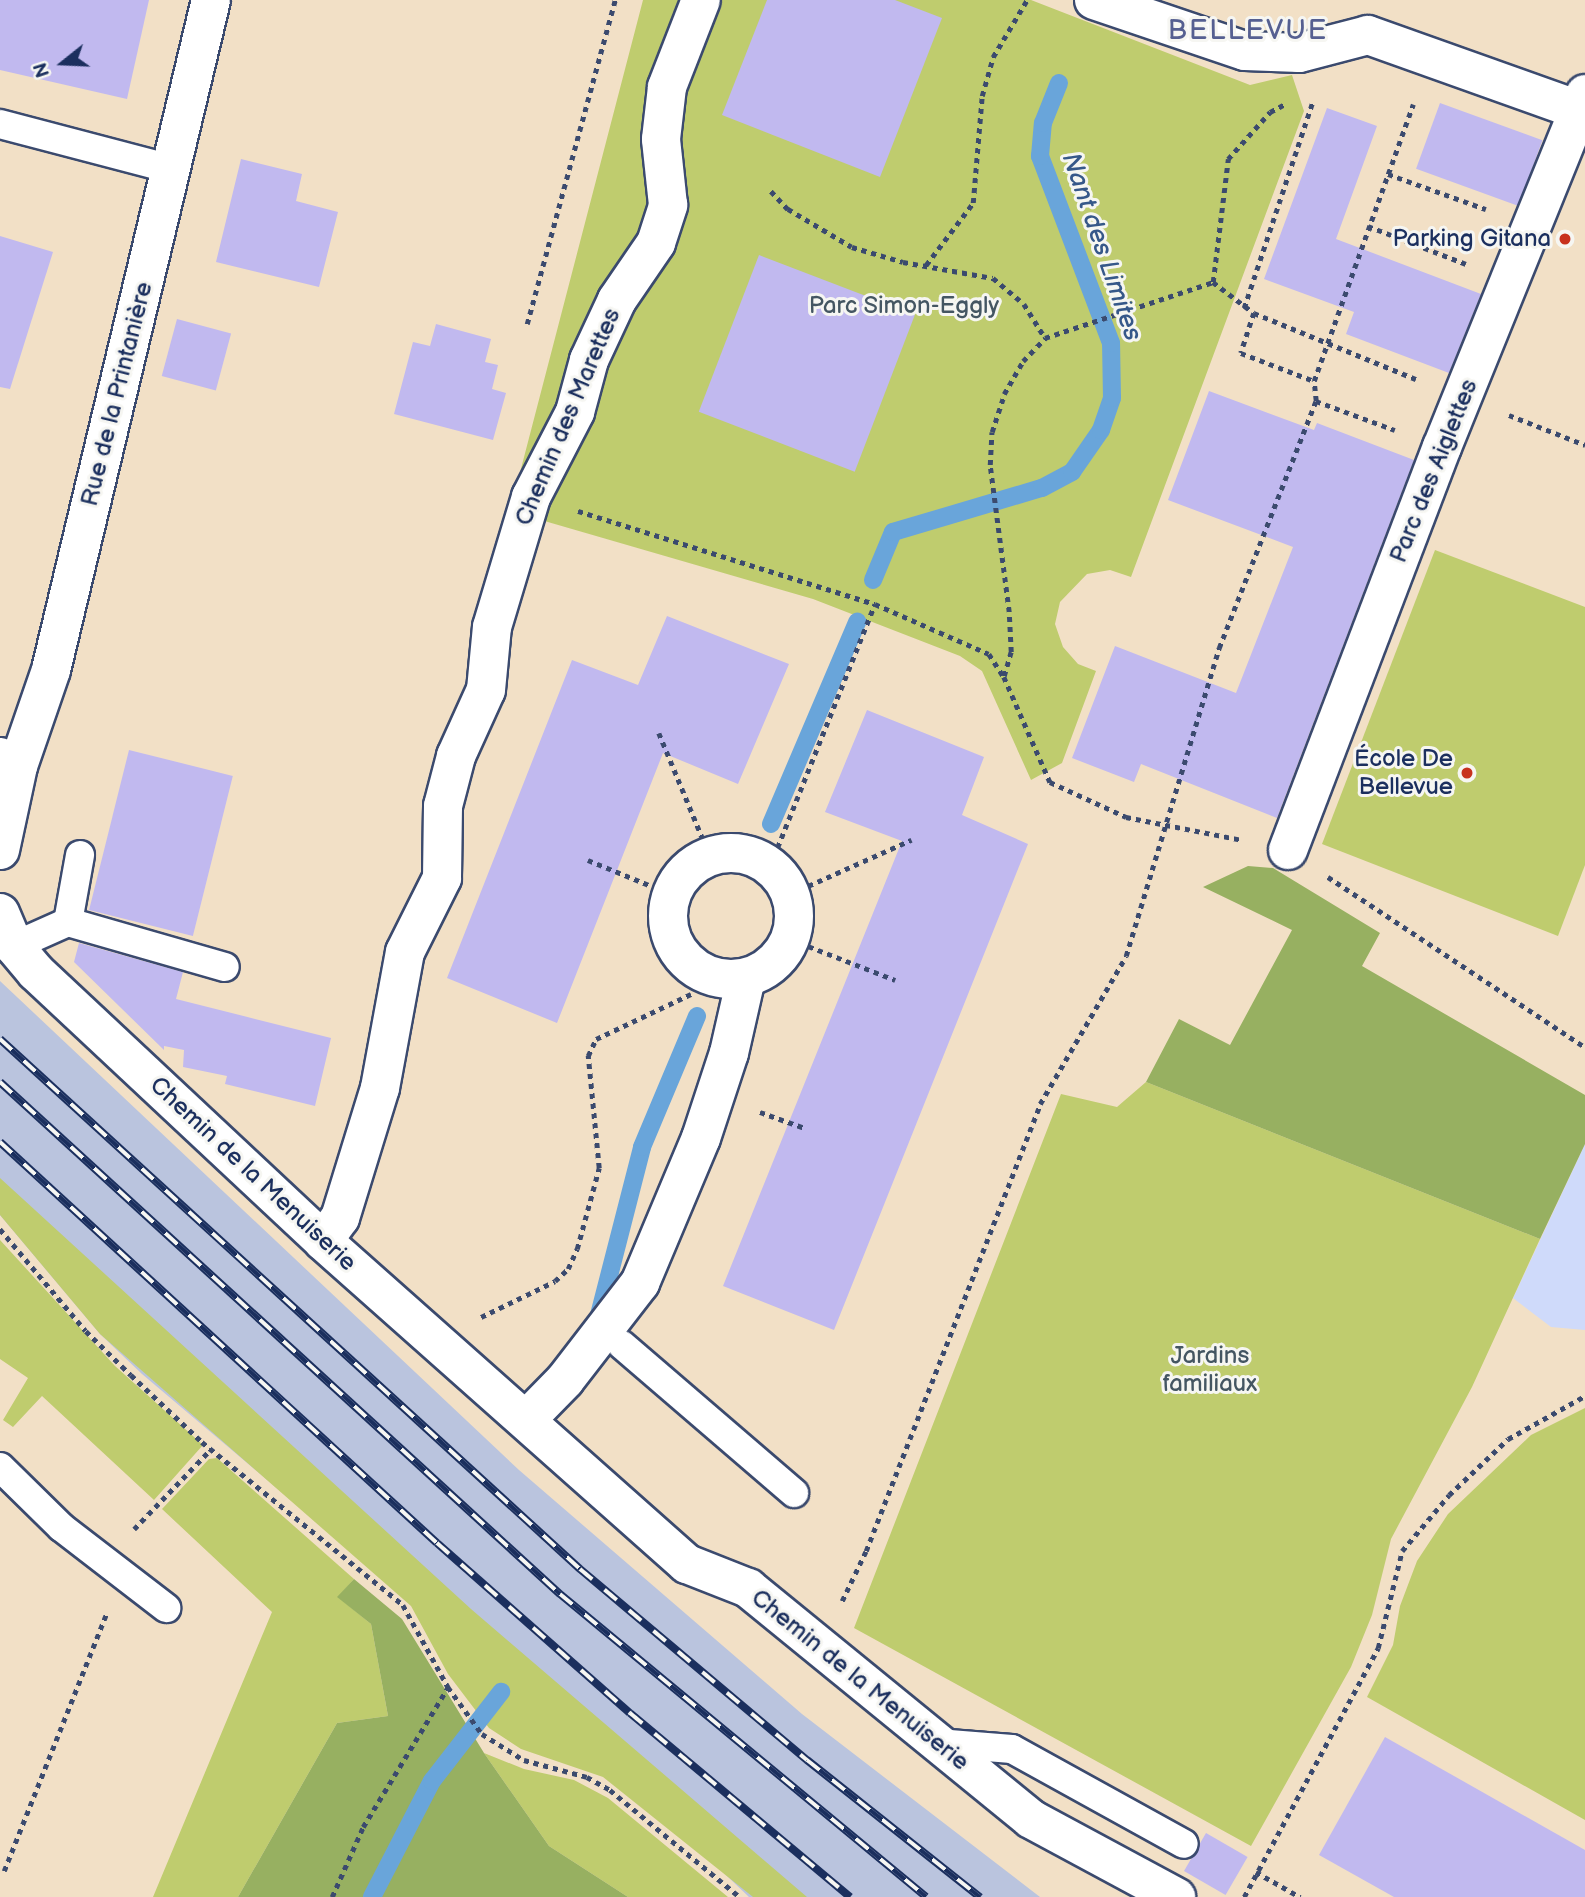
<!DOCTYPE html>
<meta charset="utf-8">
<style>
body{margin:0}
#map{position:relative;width:1585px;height:1897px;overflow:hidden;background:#f2e0c6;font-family:"Balsamiq Sans",sans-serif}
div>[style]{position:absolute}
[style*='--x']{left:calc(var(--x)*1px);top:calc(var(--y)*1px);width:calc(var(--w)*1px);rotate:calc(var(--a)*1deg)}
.built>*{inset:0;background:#cfdafa}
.industrial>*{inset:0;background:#bac4de}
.green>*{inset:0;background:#bfcc6e}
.forest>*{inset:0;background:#97b061}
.stream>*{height:18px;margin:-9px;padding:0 9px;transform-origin:9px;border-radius:9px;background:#69a5da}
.building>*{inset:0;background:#c1b9ef;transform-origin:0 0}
.path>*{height:4.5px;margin-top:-2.25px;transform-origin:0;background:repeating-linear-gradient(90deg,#3b4a6e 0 5px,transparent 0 10px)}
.roads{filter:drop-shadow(2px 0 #3b4a6e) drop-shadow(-2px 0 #3b4a6e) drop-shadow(0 2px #3b4a6e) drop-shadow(0 -2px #3b4a6e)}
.lane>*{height:28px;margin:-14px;padding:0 14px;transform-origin:14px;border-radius:14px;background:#fff}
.street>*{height:38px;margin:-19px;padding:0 19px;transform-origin:19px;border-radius:19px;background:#fff}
.street>.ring{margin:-19px;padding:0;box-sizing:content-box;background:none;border:38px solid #fff;border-radius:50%}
.rail>*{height:8px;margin-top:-4px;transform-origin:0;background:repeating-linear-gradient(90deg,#f6f6f2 0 16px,#1b2f5e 0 32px);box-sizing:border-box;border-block:2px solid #1b2f5e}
.dots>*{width:19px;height:19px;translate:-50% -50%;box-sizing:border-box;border:4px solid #f6f6f2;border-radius:50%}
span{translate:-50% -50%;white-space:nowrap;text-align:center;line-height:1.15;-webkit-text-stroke:6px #f6f6f2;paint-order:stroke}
.poi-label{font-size:24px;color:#1b2f5e}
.right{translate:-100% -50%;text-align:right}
.park-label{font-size:24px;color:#445662}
.street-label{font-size:24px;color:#1b2f5e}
.water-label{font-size:26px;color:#365889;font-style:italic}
.quarter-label{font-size:28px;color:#555f91;letter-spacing:2px}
.north{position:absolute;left:28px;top:28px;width:70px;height:70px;-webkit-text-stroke:5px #f6f6f2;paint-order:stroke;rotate:252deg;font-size:19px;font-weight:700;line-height:28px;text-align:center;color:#1b2f5e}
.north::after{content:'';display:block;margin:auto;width:24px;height:32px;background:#1b2f5e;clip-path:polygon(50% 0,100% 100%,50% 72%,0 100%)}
</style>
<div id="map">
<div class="built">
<i style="clip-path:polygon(1585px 1144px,1585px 1330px,1551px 1327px,1513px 1298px)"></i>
</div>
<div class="industrial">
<i style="clip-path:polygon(0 981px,519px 1470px,802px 1714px,1040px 1897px,749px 1897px,664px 1816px,142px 1374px,100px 1334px,0 1215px)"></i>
</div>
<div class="green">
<i style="clip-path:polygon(643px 0,1031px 0,1250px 85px,1292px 75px,1304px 111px,1131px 577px,1110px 570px,1087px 574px,1060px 602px,1055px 624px,1063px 647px,1078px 664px,1096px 671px,1062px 763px,1031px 780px,982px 671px,960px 656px,813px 599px,510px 511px)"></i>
<i style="clip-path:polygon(1435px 550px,1585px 607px,1585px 865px,1558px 936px,1322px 844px)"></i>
<i style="clip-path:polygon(1146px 1082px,1540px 1239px,1472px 1387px,1391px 1539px,1372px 1615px,1351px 1667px,1251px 1846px,854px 1628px,1061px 1094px,1117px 1107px)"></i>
<i style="clip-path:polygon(0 1178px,471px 1609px,807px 1897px,753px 1897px,603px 1777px,521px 1749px,489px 1728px,448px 1674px,411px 1606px,100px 1334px,0 1215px)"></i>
<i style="clip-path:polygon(0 1240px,115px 1366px,203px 1445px,154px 1500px,42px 1396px,13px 1427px,3px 1420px,28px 1378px,0 1359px)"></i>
<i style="clip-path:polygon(1585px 1408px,1585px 1820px,1367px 1697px,1393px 1645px,1400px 1606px,1417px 1561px,1448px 1514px,1531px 1435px)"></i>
<i style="clip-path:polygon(217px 1458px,354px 1579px,338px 1597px,371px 1624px,388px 1716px,337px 1723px,238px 1897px,153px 1897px,272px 1612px,162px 1509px,209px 1459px)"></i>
<i style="clip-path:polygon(484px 1753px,524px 1769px,574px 1780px,608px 1798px,728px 1897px,628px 1897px,549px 1846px)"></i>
</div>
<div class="forest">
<i style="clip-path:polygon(1248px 866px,1273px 868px,1380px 933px,1362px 966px,1585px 1095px,1585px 1144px,1540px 1239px,1146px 1082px,1179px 1019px,1230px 1045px,1292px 930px,1203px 887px)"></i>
<i style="clip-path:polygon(354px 1579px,402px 1619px,484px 1753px,549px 1846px,628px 1897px,238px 1897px,337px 1723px,388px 1716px,371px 1624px,337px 1597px)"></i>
</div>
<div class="stream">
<i style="--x:873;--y:580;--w:52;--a:-67.4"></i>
<i style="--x:893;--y:532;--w:155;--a:-16.5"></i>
<i style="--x:1042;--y:488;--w:34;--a:-28"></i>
<i style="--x:1072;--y:472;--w:51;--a:-55.4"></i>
<i style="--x:1101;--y:430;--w:34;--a:-71"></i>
<i style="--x:1112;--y:398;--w:55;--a:-91"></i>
<i style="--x:1111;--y:343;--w:200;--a:-110.8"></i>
<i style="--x:1040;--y:156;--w:33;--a:-85"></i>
<i style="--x:1043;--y:123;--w:43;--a:-68.2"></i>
<i style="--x:771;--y:824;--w:220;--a:-66.9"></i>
<i style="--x:599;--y:1315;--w:173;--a:-75.6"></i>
<i style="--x:642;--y:1147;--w:142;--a:-67.2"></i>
<i style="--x:372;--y:1897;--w:131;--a:-62.7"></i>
<i style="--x:432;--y:1781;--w:113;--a:-52.2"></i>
</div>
<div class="building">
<i style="clip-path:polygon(0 0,149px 0,127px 99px,0 70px)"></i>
<i style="clip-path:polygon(767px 0,895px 0,942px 18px,880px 177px,722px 115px)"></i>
<i style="left:1440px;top:103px;width:109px;height:70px;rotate:20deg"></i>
<i style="clip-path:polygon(1327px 108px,1377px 126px,1336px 239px,1481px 294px,1449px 373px,1346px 334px,1354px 312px,1264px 279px)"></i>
<i style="clip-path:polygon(241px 159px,302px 174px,296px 201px,338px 212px,319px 287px,216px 262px)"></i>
<i style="clip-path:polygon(0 236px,53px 252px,10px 389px,0 387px)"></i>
<i style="left:759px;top:255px;width:167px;height:168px;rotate:21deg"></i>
<i style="left:177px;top:319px;width:56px;height:59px;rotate:15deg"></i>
<i style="clip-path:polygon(436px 324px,491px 339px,485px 362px,498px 365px,492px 389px,506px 393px,493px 440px,394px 414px,413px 342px,430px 346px)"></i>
<i style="clip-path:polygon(1209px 391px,1314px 430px,1317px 423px,1414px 460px,1277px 818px,1141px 764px,1134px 782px,1072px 758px,1115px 646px,1236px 693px,1293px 547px,1168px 500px)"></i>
<i style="clip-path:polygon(667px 616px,789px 664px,738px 784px,663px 753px,557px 1023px,447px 978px,572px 660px,638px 685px)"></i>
<i style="clip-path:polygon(867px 710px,984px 757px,962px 815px,1028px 844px,834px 1330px,723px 1286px,902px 841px,825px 812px)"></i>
<i style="left:129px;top:750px;width:107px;height:165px;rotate:14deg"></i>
<i style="clip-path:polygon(79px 943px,183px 972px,176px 999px,331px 1038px,315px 1106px,225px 1084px,227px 1076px,183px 1067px,184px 1050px,164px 1046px,164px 1050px,74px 962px)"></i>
<i style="clip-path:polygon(1385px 1737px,1585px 1850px,1585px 1897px,1394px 1897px,1319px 1855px)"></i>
<i style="left:1206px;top:1833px;width:48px;height:44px;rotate:30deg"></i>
</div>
<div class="path">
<i style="--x:1388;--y:174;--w:104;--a:19.7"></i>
<i style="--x:771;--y:191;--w:25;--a:47"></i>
<i style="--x:788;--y:209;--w:74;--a:30.7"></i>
<i style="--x:852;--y:247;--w:53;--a:16.4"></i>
<i style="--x:903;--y:262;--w:91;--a:10.1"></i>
<i style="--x:993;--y:278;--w:40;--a:40"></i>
<i style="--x:1024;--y:304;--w:40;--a:58"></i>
<i style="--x:1368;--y:226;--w:105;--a:21.2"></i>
<i style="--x:926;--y:265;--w:78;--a:-52.8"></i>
<i style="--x:973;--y:203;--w:107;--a:-85.2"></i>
<i style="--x:982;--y:96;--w:41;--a:-74.2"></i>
<i style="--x:993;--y:57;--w:66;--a:-59.2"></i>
<i style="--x:1213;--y:282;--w:51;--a:37.1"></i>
<i style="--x:1254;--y:313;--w:175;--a:22.2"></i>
<i style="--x:1244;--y:308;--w:218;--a:-71.6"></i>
<i style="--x:1254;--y:313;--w:42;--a:108"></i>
<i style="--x:1241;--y:353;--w:78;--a:21"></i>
<i style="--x:527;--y:324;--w:336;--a:-74.8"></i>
<i style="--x:1316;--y:401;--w:84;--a:20.2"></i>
<i style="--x:1509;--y:415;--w:82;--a:21.5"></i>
<i style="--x:578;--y:511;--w:311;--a:17.4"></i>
<i style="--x:875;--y:604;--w:124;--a:23.7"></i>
<i style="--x:989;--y:654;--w:27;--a:57"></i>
<i style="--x:1004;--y:677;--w:115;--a:66.3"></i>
<i style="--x:1050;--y:782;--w:84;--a:24.7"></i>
<i style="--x:1126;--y:817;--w:118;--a:11.2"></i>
<i style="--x:1004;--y:676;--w:25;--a:-74"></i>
<i style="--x:1011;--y:652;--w:40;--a:-92.9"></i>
<i style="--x:1009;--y:612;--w:148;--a:-97.4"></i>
<i style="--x:990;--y:465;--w:33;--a:-87"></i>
<i style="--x:992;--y:432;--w:40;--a:-72"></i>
<i style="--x:1004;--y:394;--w:38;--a:-60"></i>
<i style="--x:1023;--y:361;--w:32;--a:-46"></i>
<i style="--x:1045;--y:338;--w:177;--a:-18.4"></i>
<i style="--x:1213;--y:282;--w:124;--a:-83"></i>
<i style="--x:1228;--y:159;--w:63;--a:-48.2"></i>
<i style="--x:1270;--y:112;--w:17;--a:-28"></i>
<i style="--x:659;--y:733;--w:133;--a:67.5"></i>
<i style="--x:588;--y:860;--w:90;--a:22.3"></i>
<i style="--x:770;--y:866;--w:282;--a:-68.2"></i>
<i style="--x:1328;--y:877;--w:308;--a:33.5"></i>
<i style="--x:790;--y:894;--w:133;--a:-24.1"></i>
<i style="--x:790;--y:939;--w:113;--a:21.3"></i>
<i style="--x:760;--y:1112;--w:48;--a:19.6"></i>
<i style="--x:0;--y:1229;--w:133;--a:49.9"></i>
<i style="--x:86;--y:1331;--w:63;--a:44.4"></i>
<i style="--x:131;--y:1375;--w:98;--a:43.3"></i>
<i style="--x:202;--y:1442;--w:259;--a:39"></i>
<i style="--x:403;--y:1605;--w:94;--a:61.2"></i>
<i style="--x:448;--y:1687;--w:58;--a:54.1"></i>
<i style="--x:482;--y:1734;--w:49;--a:31.8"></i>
<i style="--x:524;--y:1760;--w:65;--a:15.1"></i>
<i style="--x:587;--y:1777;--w:26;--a:29"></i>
<i style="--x:610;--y:1790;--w:168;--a:39.5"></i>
<i style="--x:481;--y:1317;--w:82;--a:-25.9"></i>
<i style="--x:555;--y:1281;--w:18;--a:-43"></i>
<i style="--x:568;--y:1269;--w:22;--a:-66"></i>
<i style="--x:577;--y:1249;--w:84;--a:-74.8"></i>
<i style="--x:599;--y:1168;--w:113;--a:-95.6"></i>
<i style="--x:588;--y:1056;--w:19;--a:-65"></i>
<i style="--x:596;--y:1039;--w:105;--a:-25.3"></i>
<i style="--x:134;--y:1529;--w:111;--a:-46.1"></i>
<i style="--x:842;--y:1601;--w:55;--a:-64.4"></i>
<i style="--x:866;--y:1551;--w:480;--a:-68.7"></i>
<i style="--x:1040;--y:1104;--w:171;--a:-59.8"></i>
<i style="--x:1126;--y:956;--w:322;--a:-73.2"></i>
<i style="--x:1219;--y:648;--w:265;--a:-68.6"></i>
<i style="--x:1316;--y:401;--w:20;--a:-96"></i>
<i style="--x:1314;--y:381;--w:294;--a:-70.3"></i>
<i style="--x:4;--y:1871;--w:276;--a:-68.3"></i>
<i style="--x:1256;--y:1872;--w:51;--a:29.6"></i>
<i style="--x:332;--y:1897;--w:77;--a:-66.1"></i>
<i style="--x:363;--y:1827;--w:164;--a:-58.7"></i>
<i style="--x:1244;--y:1897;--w:283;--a:-61.7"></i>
<i style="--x:1378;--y:1648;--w:100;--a:-76.1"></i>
<i style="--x:1402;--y:1551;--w:73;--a:-50"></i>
<i style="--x:1449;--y:1495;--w:81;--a:-43.5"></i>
<i style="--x:1508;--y:1439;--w:88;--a:-29.2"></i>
</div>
<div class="roads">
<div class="lane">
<i style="--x:0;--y:124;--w:177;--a:14.7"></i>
<i style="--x:68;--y:922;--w:68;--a:-79.8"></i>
<i style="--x:14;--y:946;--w:59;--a:-24"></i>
<i style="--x:68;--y:922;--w:163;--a:16"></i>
<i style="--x:622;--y:1345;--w:227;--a:40.7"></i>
<i style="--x:0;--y:1467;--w:86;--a:44.5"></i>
<i style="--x:61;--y:1527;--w:133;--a:37.6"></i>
<i style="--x:937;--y:1743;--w:75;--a:4.6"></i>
<i style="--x:1012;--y:1749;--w:196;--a:28.9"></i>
</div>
<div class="street">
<i style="--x:1094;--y:0;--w:159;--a:18.7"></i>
<i style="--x:1245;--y:51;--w:54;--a:2.1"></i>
<i style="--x:1299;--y:53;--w:71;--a:-14.6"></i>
<i style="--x:1368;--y:35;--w:224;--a:19.6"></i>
<i style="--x:0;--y:757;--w:20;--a:27"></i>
<i style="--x:18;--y:766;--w:102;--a:-71"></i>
<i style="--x:51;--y:670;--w:689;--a:-76.57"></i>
<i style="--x:0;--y:850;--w:86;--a:-77.9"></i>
<i style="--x:1288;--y:850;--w:431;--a:-69.1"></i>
<i style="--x:1442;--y:447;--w:381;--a:-67.9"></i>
<i class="ring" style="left:668px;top:853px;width:88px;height:88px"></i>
<i style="--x:0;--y:913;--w:36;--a:67"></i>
<i style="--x:14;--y:946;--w:34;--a:50"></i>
<i style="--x:36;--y:972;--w:393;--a:43.1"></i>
<i style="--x:323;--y:1241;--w:487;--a:41.6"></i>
<i style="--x:687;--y:1564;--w:66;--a:21.5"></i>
<i style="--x:748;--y:1588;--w:365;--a:39.2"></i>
<i style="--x:1031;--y:1819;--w:165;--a:28.3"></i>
<i style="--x:323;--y:1241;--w:29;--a:-54"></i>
<i style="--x:340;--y:1218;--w:136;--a:-72.9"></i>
<i style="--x:380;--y:1088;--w:138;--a:-79.6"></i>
<i style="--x:405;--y:952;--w:83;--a:-63.4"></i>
<i style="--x:442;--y:878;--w:72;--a:-89.2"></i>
<i style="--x:443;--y:806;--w:52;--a:-75.4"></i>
<i style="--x:456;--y:756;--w:72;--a:-65.6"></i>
<i style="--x:486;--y:690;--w:63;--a:-84.6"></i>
<i style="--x:492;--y:627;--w:136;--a:-73.3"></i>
<i style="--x:531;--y:497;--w:96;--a:-62.6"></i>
<i style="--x:575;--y:412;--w:54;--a:-74.9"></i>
<i style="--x:589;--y:360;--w:66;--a:-65"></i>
<i style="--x:617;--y:300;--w:69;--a:-55.6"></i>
<i style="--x:656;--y:243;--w:40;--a:-72"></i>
<i style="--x:668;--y:205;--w:66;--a:-96.1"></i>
<i style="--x:661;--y:139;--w:52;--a:-83.4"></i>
<i style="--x:667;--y:87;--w:93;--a:-68.7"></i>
<i style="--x:526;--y:1420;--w:56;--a:-45.7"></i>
<i style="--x:565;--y:1380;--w:123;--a:-52.3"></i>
<i style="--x:640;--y:1283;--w:157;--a:-67.2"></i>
<i style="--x:701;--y:1138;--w:89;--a:-71.8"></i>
<i style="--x:729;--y:1053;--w:77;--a:-77.2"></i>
</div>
</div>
<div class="rail">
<i style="--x:0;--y:1039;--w:786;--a:42.42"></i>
<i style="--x:580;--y:1569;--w:297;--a:40.1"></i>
<i style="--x:807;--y:1760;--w:221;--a:38.4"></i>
<i style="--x:0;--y:1082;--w:759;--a:42.44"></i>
<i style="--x:560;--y:1594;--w:475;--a:39.6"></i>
<i style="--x:0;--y:1142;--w:593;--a:42.54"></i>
<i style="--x:437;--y:1543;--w:257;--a:41.4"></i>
<i style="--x:630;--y:1713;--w:287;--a:39.9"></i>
</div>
<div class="dots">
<i style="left:1565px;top:239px;background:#c8321e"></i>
<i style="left:1467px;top:773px;background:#c8321e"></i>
</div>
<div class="poi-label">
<span class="right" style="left:1551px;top:239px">Parking Gitana</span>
<span class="right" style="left:1453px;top:773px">École De<br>Bellevue</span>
</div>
<div class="park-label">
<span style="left:904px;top:306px">Parc Simon-Eggly</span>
<span style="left:1210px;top:1370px">Jardins<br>familiaux</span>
</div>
<div class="street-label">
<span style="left:117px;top:394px;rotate:-76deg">Rue de la Printanière</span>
<span style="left:568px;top:417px;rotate:-67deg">Chemin des Marettes</span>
<span style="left:1434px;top:471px;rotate:-68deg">Parc des Aiglettes</span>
<span style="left:253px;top:1174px;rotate:43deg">Chemin de la Menuiserie</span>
<span style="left:860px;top:1680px;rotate:39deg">Chemin de la Menuiserie</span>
</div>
<div class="water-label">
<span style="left:1101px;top:247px;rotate:71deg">Nant des Limites</span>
</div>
<div class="quarter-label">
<span style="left:1248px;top:31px">BELLEVUE</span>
</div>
<div class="north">N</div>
</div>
